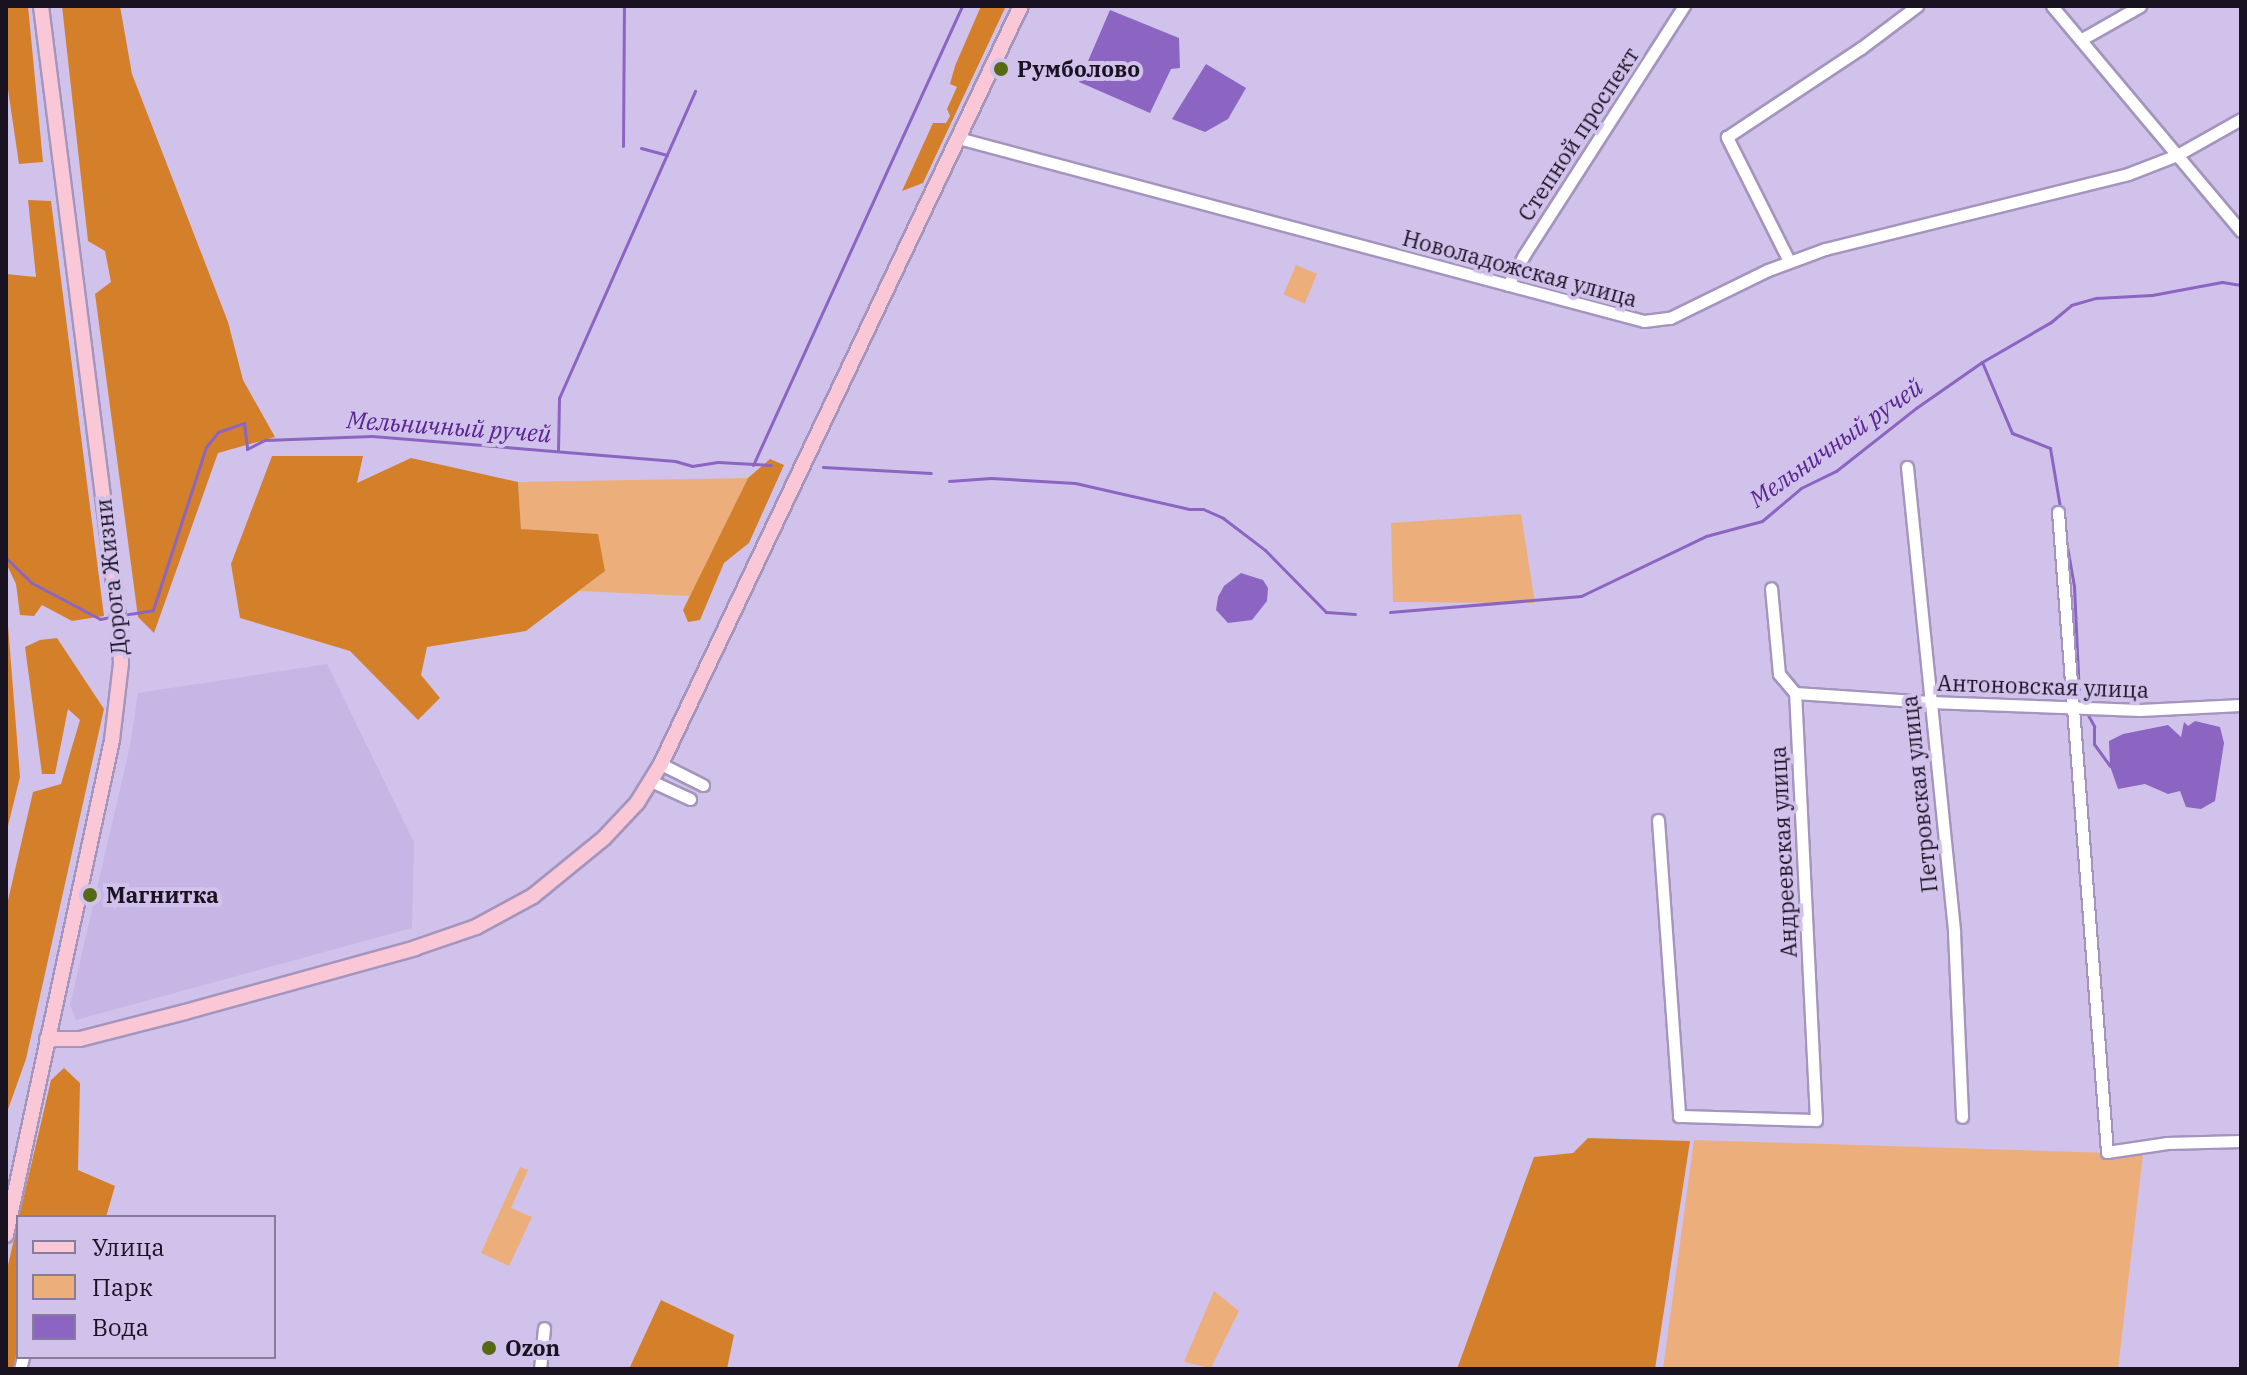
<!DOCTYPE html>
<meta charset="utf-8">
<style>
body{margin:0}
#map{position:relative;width:2247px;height:1375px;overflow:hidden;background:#d1c2ec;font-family:"IBM Plex Serif",serif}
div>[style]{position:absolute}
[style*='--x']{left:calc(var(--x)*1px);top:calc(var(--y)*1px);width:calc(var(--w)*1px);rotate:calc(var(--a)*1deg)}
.built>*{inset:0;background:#c7b5e6}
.green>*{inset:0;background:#ecaf7b;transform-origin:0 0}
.forest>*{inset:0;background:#d4802a}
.water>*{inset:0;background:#8b65c1}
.stream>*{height:3px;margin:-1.5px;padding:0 1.5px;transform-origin:1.5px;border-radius:1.5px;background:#8b65c1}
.roads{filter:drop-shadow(2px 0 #a395bd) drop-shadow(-2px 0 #a395bd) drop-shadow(0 2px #a395bd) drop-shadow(0 -2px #a395bd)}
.minor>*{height:11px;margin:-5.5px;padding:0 5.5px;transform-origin:5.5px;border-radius:5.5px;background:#fff}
.major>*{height:14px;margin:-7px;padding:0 7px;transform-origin:7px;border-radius:7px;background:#fac7d6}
.dots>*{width:22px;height:22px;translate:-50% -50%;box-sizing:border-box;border:4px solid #d1c2ec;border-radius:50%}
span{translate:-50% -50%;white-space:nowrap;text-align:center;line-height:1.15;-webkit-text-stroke:8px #d1c2ec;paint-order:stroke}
.poi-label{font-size:22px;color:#181221;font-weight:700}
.left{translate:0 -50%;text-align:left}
.street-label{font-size:22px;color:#181221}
.water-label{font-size:24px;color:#592392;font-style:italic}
.frame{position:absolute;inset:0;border:8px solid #181221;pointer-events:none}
.legend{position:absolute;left:16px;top:1215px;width:260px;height:144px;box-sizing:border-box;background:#d1c2ec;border:2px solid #877c9b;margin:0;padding:10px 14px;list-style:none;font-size:24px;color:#181221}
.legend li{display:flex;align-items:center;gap:16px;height:40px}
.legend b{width:40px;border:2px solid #877c9b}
</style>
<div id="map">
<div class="built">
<i style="clip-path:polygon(327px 664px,414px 842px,412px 928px,76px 1020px,70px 1005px,130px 746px,138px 693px)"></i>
</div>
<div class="green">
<i style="left:1296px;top:265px;width:23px;height:32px;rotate:23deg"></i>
<i style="clip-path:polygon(748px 478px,690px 596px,579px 591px,605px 571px,521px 529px,518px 482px)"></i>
<i style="clip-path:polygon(1521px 514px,1535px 603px,1393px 602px,1391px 523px)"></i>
<i style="clip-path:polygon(1694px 1140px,2143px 1154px,2118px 1369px,1663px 1369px)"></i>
<i style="clip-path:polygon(520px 1167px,528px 1170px,511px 1208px,532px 1217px,509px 1266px,481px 1253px)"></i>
<i style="clip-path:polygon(1214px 1291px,1239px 1311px,1211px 1368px,1184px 1362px)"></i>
</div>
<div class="forest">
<i style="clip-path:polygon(6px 6px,28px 6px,43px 162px,19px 164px,6px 76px)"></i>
<i style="clip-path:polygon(62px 6px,120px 6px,132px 74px,228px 322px,243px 380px,275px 437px,218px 453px,154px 633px,138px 617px,95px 294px,111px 282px,105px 251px,88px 241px)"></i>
<i style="clip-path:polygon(981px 6px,1006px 6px,923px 183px,902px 191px,933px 123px,946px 123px,950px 116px,947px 109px,957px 87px,950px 84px,955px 66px)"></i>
<i style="clip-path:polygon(28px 200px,51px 201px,104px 616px,72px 621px,42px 605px,34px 616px,20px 615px,16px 584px,6px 563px,6px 274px,36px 277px)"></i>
<i style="clip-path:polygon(272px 456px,363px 456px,357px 483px,411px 458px,518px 482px,521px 529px,598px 534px,605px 571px,526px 631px,427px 647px,421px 675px,440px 698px,418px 720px,350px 651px,240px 618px,231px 564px)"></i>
<i style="clip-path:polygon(770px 459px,784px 465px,749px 543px,724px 563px,700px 620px,688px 622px,683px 610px,748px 478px)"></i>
<i style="clip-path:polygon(6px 600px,20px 777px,6px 834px)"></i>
<i style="clip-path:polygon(57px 638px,104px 709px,26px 1059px,6px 1115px,6px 909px,33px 792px,61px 784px,80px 720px,68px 709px,55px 774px,42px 774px,25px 647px,40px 640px)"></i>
<i style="clip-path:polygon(64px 1068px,80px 1083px,78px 1170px,115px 1186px,106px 1217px,19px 1217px,51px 1080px)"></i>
<i style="clip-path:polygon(1588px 1138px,1690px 1141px,1655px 1369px,1457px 1369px,1534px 1157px,1573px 1153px)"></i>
<i style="clip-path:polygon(18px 1222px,18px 1348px,13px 1369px,6px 1369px,6px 1274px)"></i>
<i style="clip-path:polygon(661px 1300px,734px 1335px,727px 1369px,629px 1369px)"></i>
</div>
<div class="water">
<i style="clip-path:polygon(1110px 10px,1179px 38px,1180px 68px,1171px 69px,1150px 113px,1079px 82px)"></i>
<i style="clip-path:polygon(1206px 64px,1246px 88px,1228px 119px,1205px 132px,1172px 119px)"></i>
<i style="clip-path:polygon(1241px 573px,1263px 580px,1268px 588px,1267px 601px,1252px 620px,1228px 623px,1216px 610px,1218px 597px,1224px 586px)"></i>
<i style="clip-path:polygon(2195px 721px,2220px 727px,2224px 743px,2215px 801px,2201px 809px,2186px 807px,2180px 791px,2168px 794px,2145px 784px,2118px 789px,2110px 766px,2109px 741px,2123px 734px,2168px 725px,2181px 737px,2184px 722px,2188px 726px)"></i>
</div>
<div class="stream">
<i style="--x:623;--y:146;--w:140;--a:-89.6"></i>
<i style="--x:641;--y:148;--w:27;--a:15"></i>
<i style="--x:1982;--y:362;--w:77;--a:67.1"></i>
<i style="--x:2012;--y:433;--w:41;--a:21.5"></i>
<i style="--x:2050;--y:448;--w:60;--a:80.4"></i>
<i style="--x:558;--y:451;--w:53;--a:-88.9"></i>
<i style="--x:559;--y:398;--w:336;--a:-66.1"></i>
<i style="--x:753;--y:465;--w:504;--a:-65.52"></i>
<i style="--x:823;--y:467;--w:108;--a:3.2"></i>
<i style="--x:949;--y:481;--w:42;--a:-4.1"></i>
<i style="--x:991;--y:478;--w:84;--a:3.4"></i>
<i style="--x:1075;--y:483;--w:117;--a:12.8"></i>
<i style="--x:1189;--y:509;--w:14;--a:0"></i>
<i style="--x:1203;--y:509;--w:22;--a:24"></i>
<i style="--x:1223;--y:518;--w:53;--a:37.3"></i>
<i style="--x:1265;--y:550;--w:87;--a:45.5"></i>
<i style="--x:1326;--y:612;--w:29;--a:4"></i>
<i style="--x:2065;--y:535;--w:52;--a:80"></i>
<i style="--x:2074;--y:586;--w:112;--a:87.4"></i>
<i style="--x:6;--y:558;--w:36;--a:44"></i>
<i style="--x:32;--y:583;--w:77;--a:27.9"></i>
<i style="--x:100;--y:619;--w:15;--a:-11"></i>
<i style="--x:1390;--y:612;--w:192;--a:-4.8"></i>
<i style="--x:1581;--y:596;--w:139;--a:-25.6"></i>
<i style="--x:1706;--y:536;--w:58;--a:-15"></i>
<i style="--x:1762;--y:521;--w:51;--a:-40.2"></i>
<i style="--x:1801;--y:488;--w:39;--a:-26"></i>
<i style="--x:1836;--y:471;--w:102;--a:-38.2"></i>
<i style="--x:1916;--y:408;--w:80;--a:-34.9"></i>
<i style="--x:1982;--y:362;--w:80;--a:-30.1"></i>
<i style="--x:2051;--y:322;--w:26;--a:-40"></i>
<i style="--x:2071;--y:305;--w:26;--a:-16"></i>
<i style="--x:2096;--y:298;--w:56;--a:-3.1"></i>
<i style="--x:2152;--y:295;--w:71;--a:-10.5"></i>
<i style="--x:2222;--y:282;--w:19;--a:9"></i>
<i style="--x:123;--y:615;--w:30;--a:-9"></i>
<i style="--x:153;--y:610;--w:171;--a:-72"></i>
<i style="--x:206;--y:447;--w:19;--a:-51"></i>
<i style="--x:218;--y:432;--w:28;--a:-19"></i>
<i style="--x:244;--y:423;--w:26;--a:83"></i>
<i style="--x:247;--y:449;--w:20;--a:-27"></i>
<i style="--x:265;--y:440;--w:107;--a:-2.1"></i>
<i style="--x:372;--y:436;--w:304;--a:4.7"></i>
<i style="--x:675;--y:461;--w:18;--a:16"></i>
<i style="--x:692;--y:466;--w:26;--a:-9"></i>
<i style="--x:718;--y:462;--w:53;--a:3.2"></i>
<i style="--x:2088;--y:715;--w:13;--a:61"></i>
<i style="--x:2094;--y:726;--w:18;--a:90"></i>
<i style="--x:2094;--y:744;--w:27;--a:54"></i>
</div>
<div class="roads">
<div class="minor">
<i style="--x:2052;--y:6;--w:294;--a:50"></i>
<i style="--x:2082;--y:39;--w:67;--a:-29.6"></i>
<i style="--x:958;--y:138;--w:710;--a:14.94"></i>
<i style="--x:1644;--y:321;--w:26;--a:-7"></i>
<i style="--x:1670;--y:318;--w:109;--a:-26.1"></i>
<i style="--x:1768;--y:270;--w:61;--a:-20.2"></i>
<i style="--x:1825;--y:249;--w:312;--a:-13.9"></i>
<i style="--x:2128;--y:174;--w:53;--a:-21.2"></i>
<i style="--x:2177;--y:155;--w:73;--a:-29.4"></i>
<i style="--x:1789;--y:261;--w:139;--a:-116.6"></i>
<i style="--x:1727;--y:137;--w:161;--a:-33.6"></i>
<i style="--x:1861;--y:48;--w:70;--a:-36.9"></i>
<i style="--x:1508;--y:285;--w:34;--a:-62"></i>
<i style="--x:1524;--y:255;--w:296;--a:-57.3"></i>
<i style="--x:1907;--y:467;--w:467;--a:84.2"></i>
<i style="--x:1954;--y:932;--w:185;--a:87.5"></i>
<i style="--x:2058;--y:512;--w:642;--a:85.62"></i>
<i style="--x:2107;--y:1152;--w:61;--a:-8.5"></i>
<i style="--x:2167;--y:1143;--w:74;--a:-1.5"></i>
<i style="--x:1795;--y:693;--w:135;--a:3.8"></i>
<i style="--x:1930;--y:702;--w:210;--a:2.2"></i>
<i style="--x:2140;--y:710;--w:101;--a:-2.8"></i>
<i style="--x:661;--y:764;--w:47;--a:26.6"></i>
<i style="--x:651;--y:781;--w:43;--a:24.8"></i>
<i style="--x:1658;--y:820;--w:297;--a:85.9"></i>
<i style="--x:1679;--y:1116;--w:137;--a:1.7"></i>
<i style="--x:1816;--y:1120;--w:428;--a:-92.8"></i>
<i style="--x:1795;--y:693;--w:25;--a:-130"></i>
<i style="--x:1779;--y:674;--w:86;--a:-95.3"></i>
<i style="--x:20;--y:1369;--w:12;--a:-76"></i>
<i style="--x:540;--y:1369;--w:41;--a:-84.4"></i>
</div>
<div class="major">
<i style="--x:47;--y:1039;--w:33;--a:0"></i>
<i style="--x:80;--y:1039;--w:108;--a:-14.4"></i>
<i style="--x:185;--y:1012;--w:239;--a:-15.5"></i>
<i style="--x:415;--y:948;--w:65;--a:-19"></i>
<i style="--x:476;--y:927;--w:65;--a:-28.5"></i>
<i style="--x:533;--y:896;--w:92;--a:-39.2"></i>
<i style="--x:604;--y:838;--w:48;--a:-46.7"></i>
<i style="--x:637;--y:803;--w:46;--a:-58.4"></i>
<i style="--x:661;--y:764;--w:839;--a:-64.6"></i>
<i style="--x:6;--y:1235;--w:506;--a:-77.91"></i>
<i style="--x:112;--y:740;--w:78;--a:-83.3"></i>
<i style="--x:121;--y:663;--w:40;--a:-92.9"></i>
<i style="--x:119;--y:623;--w:622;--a:-97.21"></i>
</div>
</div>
<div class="dots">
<i style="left:1001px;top:69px;background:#586915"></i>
<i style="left:90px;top:895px;background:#586915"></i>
<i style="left:489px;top:1348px;background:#586915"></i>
</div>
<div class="poi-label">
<span class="left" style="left:1017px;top:69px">Румболово</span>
<span class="left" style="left:106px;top:895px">Магнитка</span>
<span class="left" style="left:505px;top:1348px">Ozon</span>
</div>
<div class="street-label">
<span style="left:1578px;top:134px;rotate:-57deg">Степной проспект</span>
<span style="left:1520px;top:268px;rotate:15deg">Новоладожская улица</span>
<span style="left:111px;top:577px;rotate:-96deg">Дорога Жизни</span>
<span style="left:2043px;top:686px;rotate:2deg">Антоновская улица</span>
<span style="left:1919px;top:794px;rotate:-96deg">Петровская улица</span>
<span style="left:1783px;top:852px;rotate:-93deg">Андреевская улица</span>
</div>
<div class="water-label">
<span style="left:449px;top:427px;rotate:4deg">Мельничный ручей</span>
<span style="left:1836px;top:443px;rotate:-35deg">Мельничный ручей</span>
</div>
<div class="frame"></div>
<ul class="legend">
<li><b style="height:10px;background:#fac7d6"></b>Улица</li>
<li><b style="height:22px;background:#ecaf7b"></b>Парк</li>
<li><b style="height:22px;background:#8b65c1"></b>Вода</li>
</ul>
</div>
